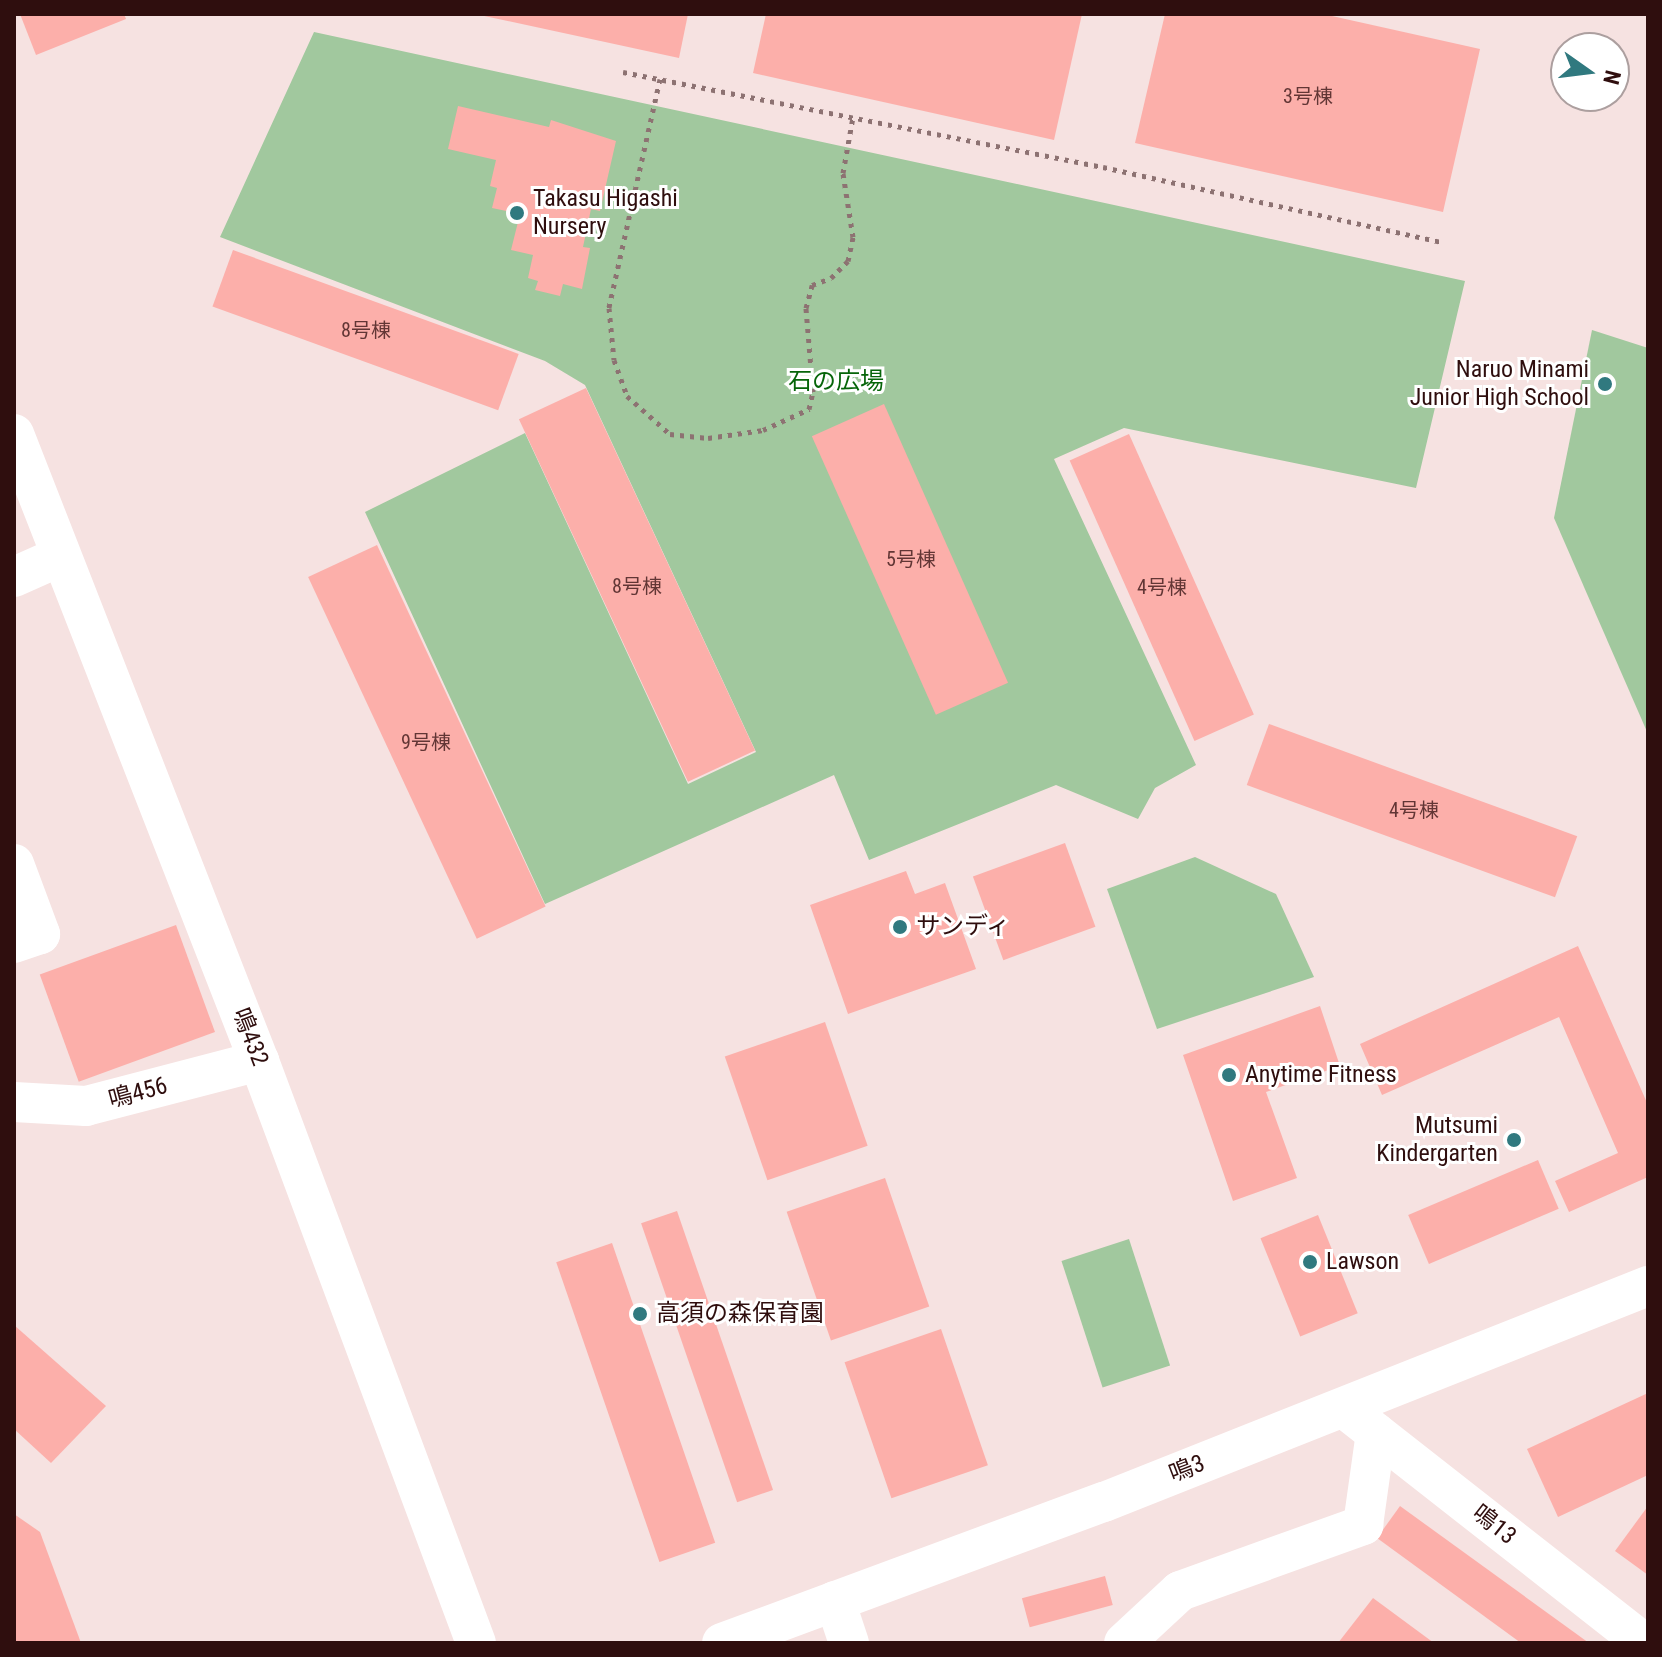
<!DOCTYPE html>
<meta charset="utf-8">
<style>
body{margin:0}
#map{position:relative;width:1662px;height:1657px;overflow:hidden;background:#f6e2e1;font-family:"Roboto Condensed","Noto Sans JP",sans-serif}
div>[style]{position:absolute}
[style*='--x']{left:calc(var(--x)*1px);top:calc(var(--y)*1px);width:calc(var(--w)*1px);rotate:calc(var(--a)*1deg)}
.green>*{inset:0;background:#a1c89e;transform-origin:0 0}
.building>*{inset:0;background:#fcafaa;transform-origin:0 0}
.path>*{height:5px;margin-top:-2.5px;transform-origin:0;background:repeating-linear-gradient(90deg,#8d7272 0 4px,transparent 0 10px)}
.minor>*{height:40px;margin:-20px;padding:0 20px;transform-origin:20px;border-radius:20px;background:#fff}
.dots>*{width:22px;height:22px;translate:-50% -50%;box-sizing:border-box;border:4px solid #fff;border-radius:50%}
span{translate:-50% -50%;white-space:nowrap;text-align:center;line-height:1.15;-webkit-text-stroke:6px #fff;paint-order:stroke}
.number-label{font-size:20px;color:#623635}
.number-label span{-webkit-text-stroke-width:0}
.poi-label{font-size:24px;color:#2f0e0e}
.left{translate:0 -50%;text-align:left}
.right{translate:-100% -50%;text-align:right}
.park-label{font-size:24px;color:#066509}
.street-label{font-size:24px;color:#2f0e0e}
.frame{position:absolute;inset:0;border:16px solid #2f0e0e;pointer-events:none}
.north{position:absolute;left:1550px;top:32px;width:80px;height:80px;box-sizing:border-box;background:#fff;border:2px solid #ac9f9f;border-radius:50%;rotate:104deg;font-size:22px;font-weight:700;line-height:32px;text-align:center;color:#2f0e0e}
.north::after{content:'';display:block;margin:auto;width:28px;height:36px;background:#30797f;clip-path:polygon(50% 0,100% 100%,50% 72%,0 100%)}
</style>
<div id="map">
<div class="green">
<i style="clip-path:polygon(314px 32px,1465px 281px,1416px 488px,1124px 428px,1054px 459px,1196px 765px,1155px 788px,1138px 819px,1056px 785px,869px 860px,834px 775px,545px 904px,365px 512px,525px 433px,688px 784px,756px 752px,585px 385px,545px 361px,220px 237px)"></i>
<i style="clip-path:polygon(1592px 330px,1648px 348px,1648px 734px,1554px 518px)"></i>
<i style="clip-path:polygon(1195px 857px,1276px 894px,1314px 977px,1157px 1029px,1107px 889px)"></i>
<i style="left:1129px;top:1239px;width:133px;height:71px;rotate:72deg"></i>
</div>
<div class="building">
<i style="clip-path:polygon(20px 14px,124px 14px,126px 19px,36px 55px)"></i>
<i style="clip-path:polygon(475px 14px,688px 14px,679px 58px)"></i>
<i style="clip-path:polygon(766px 14px,1082px 14px,1054px 140px,753px 73px)"></i>
<i style="clip-path:polygon(1165px 14px,1323px 14px,1480px 49px,1443px 212px,1135px 143px)"></i>
<i style="clip-path:polygon(458px 106px,549px 127px,551px 120px,616px 141px,600px 211px,591px 209px,583px 247px,590px 248px,582px 289px,563px 284px,560px 296px,535px 290px,538px 281px,528px 278px,533px 255px,511px 250px,520px 214px,492px 208px,497px 188px,490px 186px,496px 160px,448px 149px)"></i>
<i style="left:233px;top:250px;width:304px;height:60px;rotate:20deg"></i>
<i style="left:586px;top:388px;width:400px;height:74px;rotate:65deg"></i>
<i style="left:884px;top:404px;width:305px;height:79px;rotate:66deg"></i>
<i style="left:1129px;top:434px;width:307px;height:65px;rotate:66deg"></i>
<i style="left:377px;top:545px;width:399px;height:76px;rotate:65deg"></i>
<i style="left:1269px;top:724px;width:328px;height:65px;rotate:20deg"></i>
<i style="left:1065px;top:843px;width:89px;height:98px;rotate:70deg"></i>
<i style="clip-path:polygon(906px 871px,915px 894px,945px 883px,976px 969px,848px 1014px,810px 905px)"></i>
<i style="left:176px;top:925px;width:114px;height:145px;rotate:70deg"></i>
<i style="clip-path:polygon(1578px 946px,1648px 1105px,1648px 1177px,1569px 1212px,1555px 1181px,1618px 1153px,1559px 1017px,1382px 1095px,1360px 1044px)"></i>
<i style="clip-path:polygon(1320px 1006px,1340px 1066px,1266px 1092px,1297px 1178px,1233px 1201px,1183px 1055px)"></i>
<i style="left:825px;top:1022px;width:131px;height:106px;rotate:71deg"></i>
<i style="left:1538px;top:1160px;width:53px;height:141px;rotate:67deg"></i>
<i style="left:885px;top:1178px;width:136px;height:104px;rotate:71deg"></i>
<i style="left:677px;top:1211px;width:295px;height:38px;rotate:71deg"></i>
<i style="left:1318px;top:1215px;width:106px;height:62px;rotate:68deg"></i>
<i style="left:612px;top:1243px;width:317px;height:59px;rotate:71deg"></i>
<i style="clip-path:polygon(14px 1325px,106px 1406px,51px 1463px,14px 1429px)"></i>
<i style="left:941px;top:1329px;width:144px;height:102px;rotate:71deg"></i>
<i style="clip-path:polygon(1648px 1393px,1648px 1475px,1558px 1517px,1527px 1449px)"></i>
<i style="clip-path:polygon(1400px 1506px,1589px 1643px,1521px 1643px,1377px 1538px)"></i>
<i style="clip-path:polygon(1648px 1506px,1648px 1575px,1615px 1551px)"></i>
<i style="clip-path:polygon(14px 1514px,40px 1532px,81px 1643px,14px 1643px)"></i>
<i style="left:1105px;top:1576px;width:30px;height:86px;rotate:75deg"></i>
<i style="clip-path:polygon(1373px 1598px,1434px 1643px,1338px 1643px)"></i>
</div>
<div class="path">
<i style="--x:623;--y:72;--w:489;--a:11.2"></i>
<i style="--x:1103;--y:167;--w:346;--a:12.5"></i>
<i style="--x:660;--y:79;--w:235;--a:102.6"></i>
<i style="--x:609;--y:308;--w:52;--a:84.5"></i>
<i style="--x:614;--y:360;--w:38;--a:70"></i>
<i style="--x:627;--y:396;--w:57;--a:41.5"></i>
<i style="--x:670;--y:434;--w:38;--a:6"></i>
<i style="--x:708;--y:438;--w:56;--a:-8.3"></i>
<i style="--x:763;--y:430;--w:51;--a:-24.5"></i>
<i style="--x:809;--y:409;--w:17;--a:-77"></i>
<i style="--x:813;--y:392;--w:84;--a:-94.8"></i>
<i style="--x:806;--y:308;--w:24;--a:-75"></i>
<i style="--x:812;--y:285;--w:20;--a:-20"></i>
<i style="--x:831;--y:278;--w:24;--a:-45"></i>
<i style="--x:848;--y:261;--w:25;--a:-78"></i>
<i style="--x:853;--y:237;--w:65;--a:-98.9"></i>
<i style="--x:843;--y:173;--w:57;--a:-79.9"></i>
</div>
<div class="minor">
<i style="--x:14;--y:434;--w:673;--a:68.66"></i>
<i style="--x:259;--y:1061;--w:621;--a:69.55"></i>
<i style="--x:14;--y:577;--w:51;--a:-24.1"></i>
<i style="--x:14;--y:864;--w:75;--a:69.6"></i>
<i style="--x:40;--y:934;--w:28;--a:161"></i>
<i style="--x:14;--y:1102;--w:72;--a:3.2"></i>
<i style="--x:86;--y:1106;--w:179;--a:-14.6"></i>
<i style="--x:1344;--y:1408;--w:381;--a:38.1"></i>
<i style="--x:835;--y:1601;--w:44;--a:71.6"></i>
<i style="--x:722;--y:1643;--w:407;--a:-20.3"></i>
<i style="--x:1104;--y:1502;--w:585;--a:-21.66"></i>
<i style="--x:1124;--y:1643;--w:76;--a:-42.9"></i>
<i style="--x:1180;--y:1591;--w:195;--a:-19.8"></i>
<i style="--x:1363;--y:1525;--w:93;--a:-82"></i>
</div>
<div class="dots">
<i style="left:517px;top:213px;background:#30797f"></i>
<i style="left:1605px;top:384px;background:#30797f"></i>
<i style="left:900px;top:927px;background:#30797f"></i>
<i style="left:1229px;top:1075px;background:#30797f"></i>
<i style="left:1514px;top:1140px;background:#30797f"></i>
<i style="left:1310px;top:1262px;background:#30797f"></i>
<i style="left:640px;top:1314px;background:#30797f"></i>
</div>
<div class="number-label">
<span style="left:1308px;top:96px">3号棟</span>
<span style="left:366px;top:330px">8号棟</span>
<span style="left:911px;top:559px">5号棟</span>
<span style="left:637px;top:586px">8号棟</span>
<span style="left:1162px;top:587px">4号棟</span>
<span style="left:426px;top:742px">9号棟</span>
<span style="left:1414px;top:810px">4号棟</span>
</div>
<div class="poi-label">
<span class="left" style="left:533px;top:213px">Takasu Higashi<br>Nursery</span>
<span class="right" style="left:1589px;top:384px">Naruo Minami<br>Junior High School</span>
<span class="left" style="left:916px;top:927px">サンディ</span>
<span class="left" style="left:1245px;top:1075px">Anytime Fitness</span>
<span class="right" style="left:1498px;top:1140px">Mutsumi<br>Kindergarten</span>
<span class="left" style="left:1326px;top:1262px">Lawson</span>
<span class="left" style="left:656px;top:1314px">高須の森保育園</span>
</div>
<div class="park-label">
<span style="left:836px;top:382px">石の広場</span>
</div>
<div class="street-label">
<span style="left:250px;top:1037px;rotate:69deg">鳴432</span>
<span style="left:138px;top:1093px;rotate:-15deg">鳴456</span>
<span style="left:1187px;top:1469px;rotate:-21deg">鳴3</span>
<span style="left:1494px;top:1525px;rotate:38deg">鳴13</span>
</div>
<div class="frame"></div>
<div class="north">N</div>
</div>
